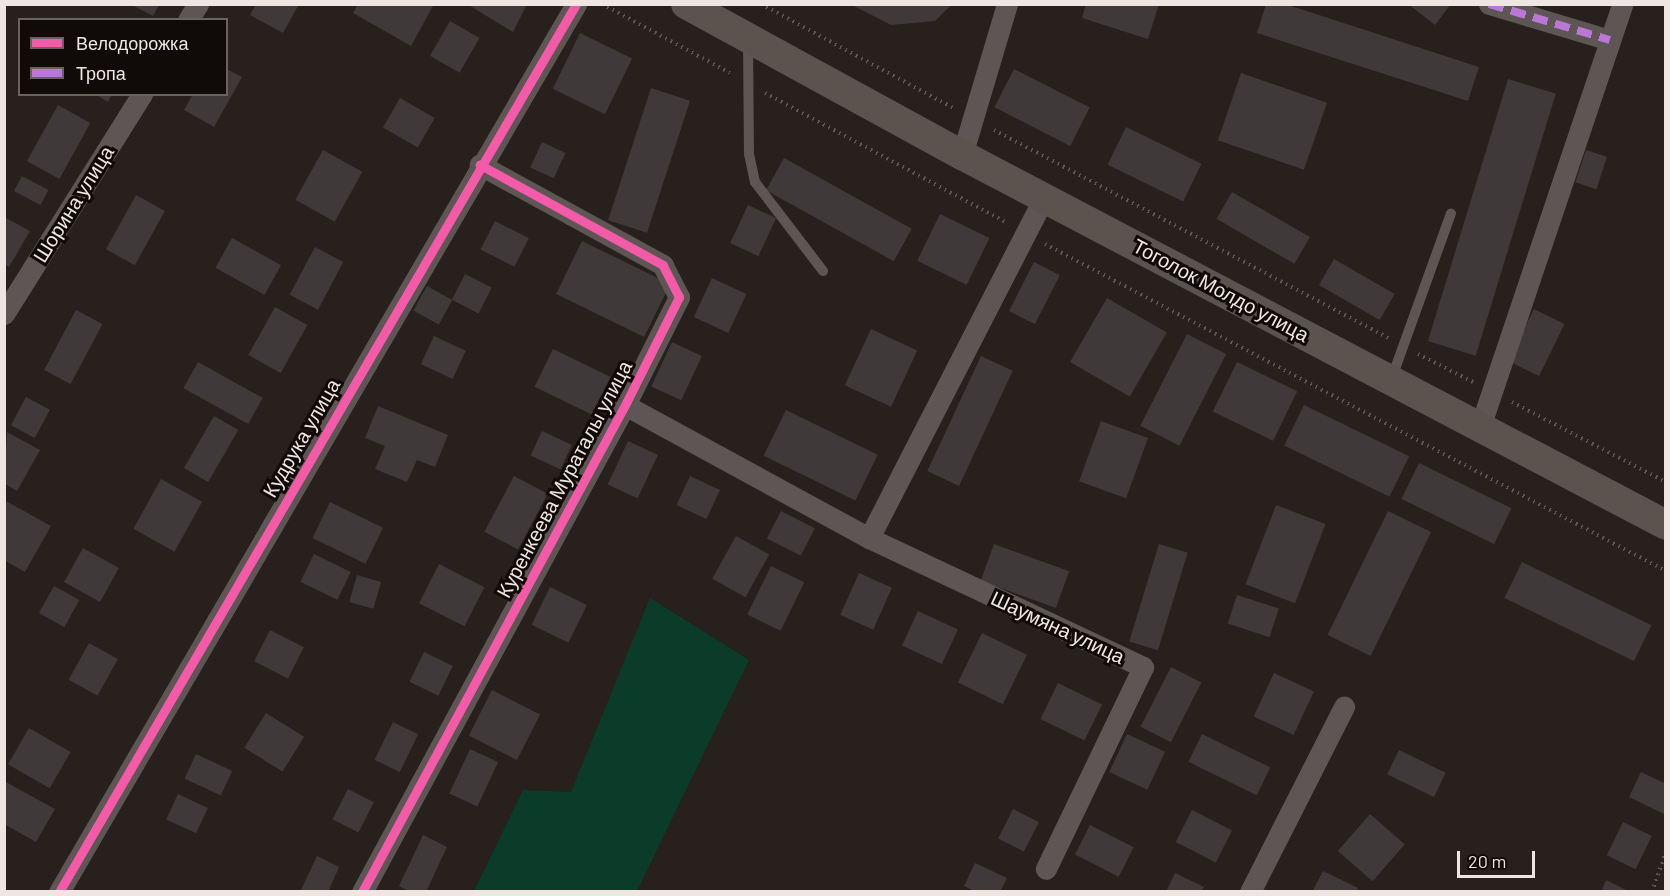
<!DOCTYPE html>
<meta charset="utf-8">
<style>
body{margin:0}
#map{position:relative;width:1670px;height:896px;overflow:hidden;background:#28201d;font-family:Barlow,sans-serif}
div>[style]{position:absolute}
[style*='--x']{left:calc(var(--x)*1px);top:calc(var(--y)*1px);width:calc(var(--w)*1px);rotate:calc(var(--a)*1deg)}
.green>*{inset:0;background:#0b3b29}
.building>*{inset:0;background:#3f3939;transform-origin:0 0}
.path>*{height:4px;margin-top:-2px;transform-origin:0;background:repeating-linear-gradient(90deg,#5e5857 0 1.5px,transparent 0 6px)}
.lane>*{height:10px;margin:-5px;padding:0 5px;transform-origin:5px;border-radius:5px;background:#5d5654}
.street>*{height:21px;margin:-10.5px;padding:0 10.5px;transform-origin:10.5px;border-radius:10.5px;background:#5d5654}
.secondary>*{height:30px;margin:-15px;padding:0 15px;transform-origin:15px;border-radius:15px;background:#5c534f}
.quiet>*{height:8px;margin-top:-4px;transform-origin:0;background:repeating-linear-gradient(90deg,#ba77d6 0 15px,transparent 0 23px)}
.cycleway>*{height:9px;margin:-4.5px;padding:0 4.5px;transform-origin:4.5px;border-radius:4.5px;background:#f35aa7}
span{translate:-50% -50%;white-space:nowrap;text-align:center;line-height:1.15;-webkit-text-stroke:6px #100a08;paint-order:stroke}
.street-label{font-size:20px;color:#efe5e2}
.frame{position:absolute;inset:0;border:6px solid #efe5e2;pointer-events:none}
.legend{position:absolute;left:18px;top:18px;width:210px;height:78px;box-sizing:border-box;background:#100a08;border:2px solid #69625f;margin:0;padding:8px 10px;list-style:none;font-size:18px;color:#efe5e2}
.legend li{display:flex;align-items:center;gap:12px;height:30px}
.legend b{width:30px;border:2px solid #69625f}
.scale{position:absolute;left:1457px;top:851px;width:78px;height:27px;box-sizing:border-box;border:3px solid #efe5e2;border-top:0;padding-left:8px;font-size:18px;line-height:21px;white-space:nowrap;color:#efe5e2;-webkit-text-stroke:4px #100a08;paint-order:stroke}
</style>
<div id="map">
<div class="green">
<i style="clip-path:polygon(650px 598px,749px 660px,637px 891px,474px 891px,523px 790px,571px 792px)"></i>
</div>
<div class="building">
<i style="clip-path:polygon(256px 4px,299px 4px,283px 33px,250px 15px)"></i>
<i style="clip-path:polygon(358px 4px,434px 4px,411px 46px,353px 13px)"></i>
<i style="clip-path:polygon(467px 4px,527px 4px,513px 32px)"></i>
<i style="clip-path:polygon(850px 4px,952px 4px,935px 21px,891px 25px)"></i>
<i style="clip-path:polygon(1086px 4px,1159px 4px,1148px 39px,1082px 18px)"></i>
<i style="clip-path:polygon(1266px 4px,1285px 4px,1479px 67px,1468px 101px,1257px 33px)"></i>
<i style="clip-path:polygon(1408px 4px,1449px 4px,1450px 5px,1435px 25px)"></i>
<i style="clip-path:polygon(132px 5px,159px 5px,153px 16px)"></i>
<i style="left:450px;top:21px;width:34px;height:40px;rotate:30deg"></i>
<i style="left:580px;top:33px;width:58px;height:62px;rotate:26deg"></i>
<i style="clip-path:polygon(226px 69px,242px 77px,214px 127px,184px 110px,193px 94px,226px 94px)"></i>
<i style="left:1014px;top:69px;width:85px;height:43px;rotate:27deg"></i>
<i style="left:1241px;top:73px;width:91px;height:71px;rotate:19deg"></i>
<i style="left:1508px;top:79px;width:50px;height:274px;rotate:17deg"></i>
<i style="left:651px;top:88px;width:41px;height:139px;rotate:18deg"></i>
<i style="clip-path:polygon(95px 94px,112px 94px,108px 102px)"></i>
<i style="left:400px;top:98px;width:40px;height:34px;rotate:30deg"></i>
<i style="left:58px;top:105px;width:37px;height:64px;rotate:29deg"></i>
<i style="left:1126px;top:127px;width:84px;height:42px;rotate:26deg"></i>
<i style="left:542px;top:142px;width:26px;height:28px;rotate:25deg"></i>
<i style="left:323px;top:150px;width:45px;height:57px;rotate:29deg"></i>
<i style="left:1586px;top:150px;width:22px;height:34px;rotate:18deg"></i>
<i style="left:784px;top:158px;width:146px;height:37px;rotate:29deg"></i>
<i style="left:22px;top:176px;width:30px;height:17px;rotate:28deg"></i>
<i style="left:1232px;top:192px;width:90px;height:31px;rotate:30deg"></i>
<i style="left:136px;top:195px;width:33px;height:62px;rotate:29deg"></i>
<i style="left:748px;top:205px;width:31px;height:42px;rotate:25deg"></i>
<i style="left:940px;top:214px;width:55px;height:52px;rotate:26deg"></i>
<i style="clip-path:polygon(4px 217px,30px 231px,9px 267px,4px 264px)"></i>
<i style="left:495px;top:221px;width:38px;height:32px;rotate:27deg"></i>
<i style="left:232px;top:238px;width:56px;height:34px;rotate:29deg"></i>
<i style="left:582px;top:241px;width:98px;height:59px;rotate:26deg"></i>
<i style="left:315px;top:247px;width:32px;height:54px;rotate:28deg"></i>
<i style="left:1334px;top:259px;width:70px;height:30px;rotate:30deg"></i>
<i style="left:1034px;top:262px;width:29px;height:55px;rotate:27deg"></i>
<i style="left:465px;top:274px;width:30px;height:29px;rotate:27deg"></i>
<i style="left:712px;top:278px;width:38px;height:43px;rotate:25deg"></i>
<i style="left:427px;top:286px;width:29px;height:28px;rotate:29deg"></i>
<i style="left:1107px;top:298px;width:69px;height:74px;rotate:30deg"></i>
<i style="left:275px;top:307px;width:37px;height:55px;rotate:29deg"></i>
<i style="left:1534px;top:309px;width:34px;height:58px;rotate:26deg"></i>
<i style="left:76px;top:310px;width:30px;height:68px;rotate:28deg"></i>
<i style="left:871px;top:329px;width:51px;height:62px;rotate:25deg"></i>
<i style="left:1187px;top:334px;width:44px;height:103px;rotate:27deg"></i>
<i style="left:434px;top:336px;width:35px;height:31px;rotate:25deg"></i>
<i style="left:672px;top:342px;width:33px;height:49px;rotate:25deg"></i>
<i style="left:553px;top:349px;width:64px;height:42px;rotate:26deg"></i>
<i style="left:981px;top:356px;width:35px;height:127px;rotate:25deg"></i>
<i style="left:198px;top:362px;width:74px;height:30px;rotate:29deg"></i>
<i style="left:1237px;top:362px;width:67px;height:55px;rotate:26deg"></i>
<i style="left:26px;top:397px;width:27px;height:32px;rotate:28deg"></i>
<i style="left:1304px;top:405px;width:117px;height:45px;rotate:26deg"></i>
<i style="clip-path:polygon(378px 406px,448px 435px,435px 467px,417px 460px,407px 482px,375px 469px,385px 446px,365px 438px)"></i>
<i style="left:786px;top:410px;width:102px;height:51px;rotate:26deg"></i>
<i style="left:214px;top:416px;width:28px;height:60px;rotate:30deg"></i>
<i style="left:1101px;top:421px;width:50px;height:64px;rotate:20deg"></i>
<i style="left:542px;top:431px;width:33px;height:27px;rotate:25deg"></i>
<i style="clip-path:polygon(7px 432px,40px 450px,17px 491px,4px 483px)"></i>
<i style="left:628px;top:441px;width:33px;height:48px;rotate:25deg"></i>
<i style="left:1419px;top:463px;width:103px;height:40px;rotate:26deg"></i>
<i style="left:514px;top:476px;width:38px;height:63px;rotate:28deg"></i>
<i style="left:690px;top:476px;width:33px;height:32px;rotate:25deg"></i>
<i style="left:161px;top:479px;width:47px;height:57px;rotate:29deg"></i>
<i style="clip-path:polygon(4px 500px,51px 526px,25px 572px,4px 560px)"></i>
<i style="left:330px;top:502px;width:59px;height:40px;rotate:26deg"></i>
<i style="left:1276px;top:505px;width:53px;height:85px;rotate:21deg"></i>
<i style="left:781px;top:511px;width:38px;height:31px;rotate:27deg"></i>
<i style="left:1388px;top:511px;width:48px;height:138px;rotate:26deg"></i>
<i style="left:736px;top:536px;width:38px;height:49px;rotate:29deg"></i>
<i style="left:994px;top:544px;width:80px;height:39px;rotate:20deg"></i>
<i style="left:1159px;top:544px;width:30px;height:102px;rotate:17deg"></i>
<i style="left:83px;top:548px;width:41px;height:39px;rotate:29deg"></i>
<i style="left:314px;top:554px;width:41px;height:31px;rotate:26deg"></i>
<i style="left:1522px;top:562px;width:144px;height:40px;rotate:26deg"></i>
<i style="left:439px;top:564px;width:51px;height:44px;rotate:27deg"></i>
<i style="left:771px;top:566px;width:37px;height:54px;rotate:26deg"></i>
<i style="left:859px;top:573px;width:36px;height:46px;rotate:24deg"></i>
<i style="left:357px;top:575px;width:25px;height:28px;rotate:16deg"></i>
<i style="left:54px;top:586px;width:29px;height:31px;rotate:29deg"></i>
<i style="left:550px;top:587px;width:41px;height:42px;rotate:26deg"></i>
<i style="left:1237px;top:595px;width:44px;height:30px;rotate:18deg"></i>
<i style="left:918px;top:611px;width:44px;height:38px;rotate:25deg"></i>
<i style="left:270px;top:630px;width:38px;height:35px;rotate:27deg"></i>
<i style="left:982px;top:633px;width:50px;height:55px;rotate:26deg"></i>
<i style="left:89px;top:643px;width:33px;height:42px;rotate:29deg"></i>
<i style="left:424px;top:652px;width:32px;height:33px;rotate:26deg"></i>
<i style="left:1171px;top:667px;width:34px;height:67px;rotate:27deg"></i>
<i style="left:1274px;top:673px;width:44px;height:48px;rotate:25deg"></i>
<i style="left:1058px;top:683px;width:49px;height:40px;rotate:26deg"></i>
<i style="left:492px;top:690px;width:54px;height:51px;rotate:27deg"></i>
<i style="left:266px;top:713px;width:45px;height:41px;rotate:32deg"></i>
<i style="left:393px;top:722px;width:28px;height:42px;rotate:26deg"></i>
<i style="left:29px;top:728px;width:48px;height:42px;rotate:30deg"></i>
<i style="left:1127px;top:734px;width:42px;height:42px;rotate:25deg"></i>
<i style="left:1202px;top:734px;width:76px;height:31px;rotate:26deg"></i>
<i style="left:470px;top:749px;width:31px;height:49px;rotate:25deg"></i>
<i style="left:1399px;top:750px;width:52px;height:27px;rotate:26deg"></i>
<i style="left:196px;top:754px;width:40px;height:27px;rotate:25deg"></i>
<i style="clip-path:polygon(1641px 772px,1666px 784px,1666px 815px,1629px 797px)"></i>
<i style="clip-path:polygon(4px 781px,55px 809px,36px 842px,4px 824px)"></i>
<i style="left:348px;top:789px;width:29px;height:34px;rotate:27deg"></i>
<i style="left:178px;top:794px;width:33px;height:28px;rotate:25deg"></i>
<i style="left:1013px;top:809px;width:29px;height:33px;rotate:27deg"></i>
<i style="left:1192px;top:810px;width:45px;height:36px;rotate:27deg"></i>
<i style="left:1370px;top:814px;width:46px;height:49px;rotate:41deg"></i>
<i style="left:1623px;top:822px;width:32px;height:37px;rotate:26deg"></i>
<i style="left:1090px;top:825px;width:49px;height:33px;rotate:27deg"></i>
<i style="clip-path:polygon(423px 835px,447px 847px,426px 892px,410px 892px,399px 886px)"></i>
<i style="clip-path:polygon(317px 856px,339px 867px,328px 892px,300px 892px)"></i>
<i style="clip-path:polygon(975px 863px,1007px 878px,1000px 892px,976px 892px,964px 886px)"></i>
<i style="clip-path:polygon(1323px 871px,1358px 888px,1356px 892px,1312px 892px)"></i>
<i style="clip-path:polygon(1175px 873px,1204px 887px,1201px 892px,1166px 892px)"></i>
<i style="clip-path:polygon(1606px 880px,1630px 892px,1601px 892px)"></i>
</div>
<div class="path">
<i style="--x:602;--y:4;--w:145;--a:28.3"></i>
<i style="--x:761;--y:4;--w:218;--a:28.4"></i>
<i style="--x:765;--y:93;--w:275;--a:28.2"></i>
<i style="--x:994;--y:130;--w:446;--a:27.8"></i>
<i style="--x:1045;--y:244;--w:702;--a:27.77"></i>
<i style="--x:1418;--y:354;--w:62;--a:27"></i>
<i style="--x:1512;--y:402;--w:174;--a:27.5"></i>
<i style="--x:1652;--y:892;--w:43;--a:-71.1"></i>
</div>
<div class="lane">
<i style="--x:748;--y:41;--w:113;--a:89.5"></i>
<i style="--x:749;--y:154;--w:29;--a:78"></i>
<i style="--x:755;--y:182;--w:112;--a:52.6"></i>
<i style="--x:1391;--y:380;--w:177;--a:-70.2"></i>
</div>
<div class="street">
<i style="--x:1489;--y:4;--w:126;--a:16.6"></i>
<i style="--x:188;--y:20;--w:19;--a:-58"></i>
<i style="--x:962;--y:155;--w:158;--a:-73.4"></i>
<i style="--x:4;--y:314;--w:260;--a:-57.9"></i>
<i style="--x:625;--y:405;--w:278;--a:28.6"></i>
<i style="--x:869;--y:538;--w:303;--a:25.2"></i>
<i style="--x:1143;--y:667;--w:224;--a:115.7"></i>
<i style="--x:1480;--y:427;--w:446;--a:-71.4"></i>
<i style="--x:869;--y:538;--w:383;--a:-62.8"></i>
<i style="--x:59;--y:892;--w:1028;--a:-59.79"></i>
<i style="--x:362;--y:892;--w:553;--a:-61.63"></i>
<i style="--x:625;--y:405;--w:121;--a:-63.4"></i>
<i style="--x:679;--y:297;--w:36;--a:-117"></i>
<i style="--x:663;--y:265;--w:209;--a:-151.3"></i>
<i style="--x:1250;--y:892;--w:208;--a:-63.1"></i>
</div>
<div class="secondary">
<i style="--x:686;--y:4;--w:315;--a:28.7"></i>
<i style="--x:962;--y:155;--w:795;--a:27.72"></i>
</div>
<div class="quiet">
<i style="--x:1489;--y:4;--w:126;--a:16.6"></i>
</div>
<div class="cycleway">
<i style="--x:59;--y:892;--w:1028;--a:-59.79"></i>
<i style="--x:362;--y:892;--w:553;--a:-61.63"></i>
<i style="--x:625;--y:405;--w:121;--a:-63.4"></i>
<i style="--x:679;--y:297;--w:36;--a:-117"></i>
<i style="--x:663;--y:265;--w:209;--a:-151.3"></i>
</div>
<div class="street-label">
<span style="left:73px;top:204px;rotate:-58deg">Шорина улица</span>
<span style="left:1221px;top:290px;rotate:28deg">Тоголок Молдо улица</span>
<span style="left:301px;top:438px;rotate:-60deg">Кудрука улица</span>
<span style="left:564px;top:479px;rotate:-62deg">Куренкеева Мураталы улица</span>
<span style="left:1058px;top:627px;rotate:25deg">Шаумяна улица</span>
</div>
<div class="frame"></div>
<ul class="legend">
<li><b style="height:8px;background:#f35aa7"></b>Велодорожка</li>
<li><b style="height:8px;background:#ba77d6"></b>Тропа</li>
</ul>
<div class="scale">20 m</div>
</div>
